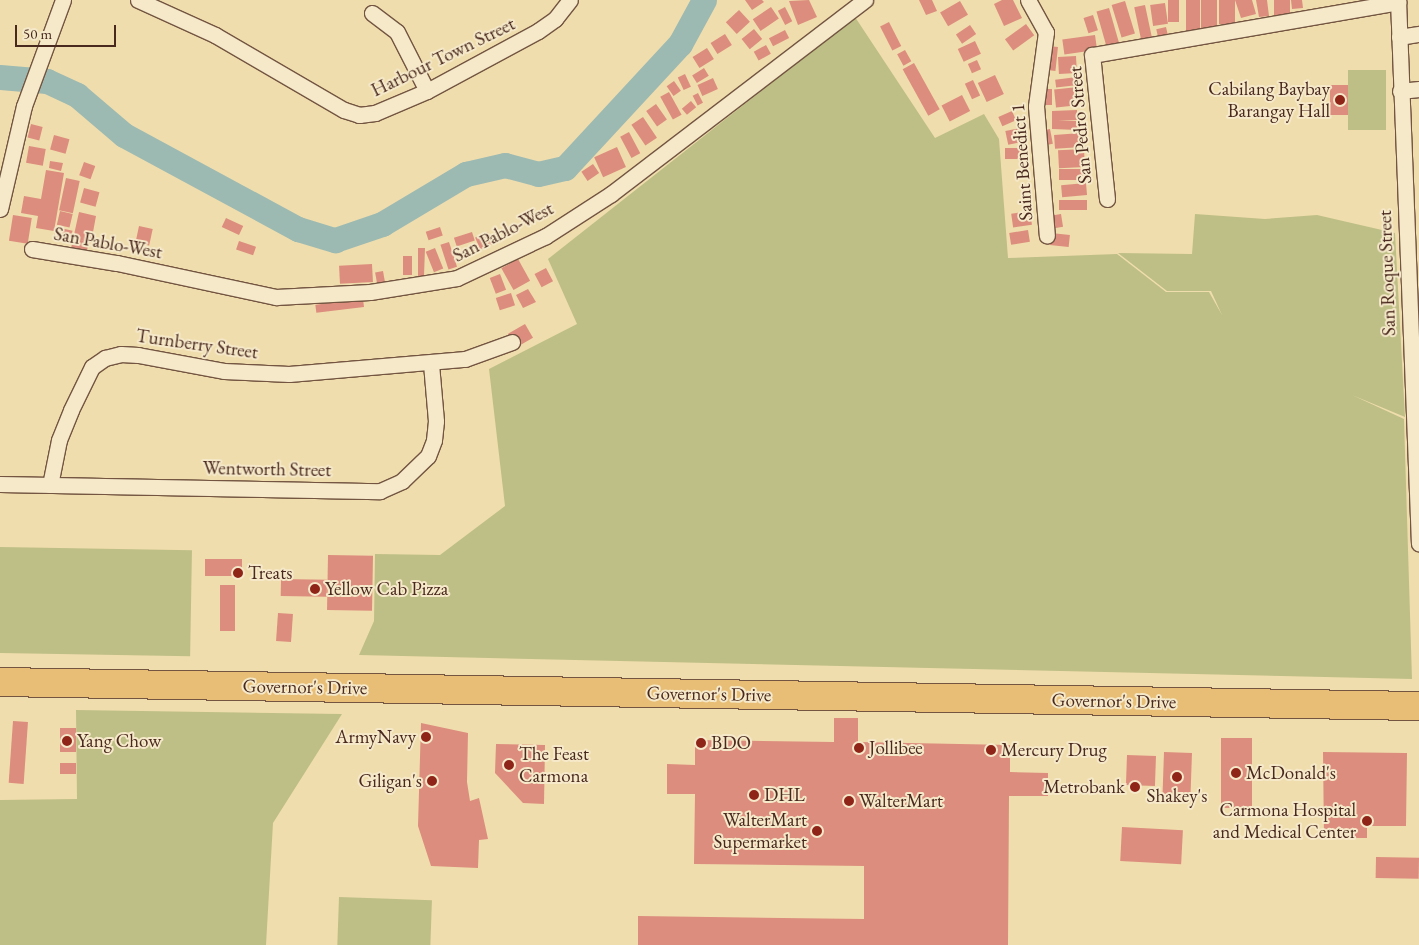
<!DOCTYPE html>
<style>
body{margin:0}
#map{position:relative;width:1419px;height:945px;overflow:hidden;background:#f0ddad;font-family:"EB Garamond",serif}
div>[style]{position:absolute}
[style*='--x']{left:calc(var(--x)*1px);top:calc(var(--y)*1px);width:calc(var(--w)*1px);rotate:calc(var(--a)*1deg)}
.green>*{inset:0;background:#bebf86;transform-origin:0 0}
.river>*{height:25px;margin:-12.5px;padding:0 12.5px;transform-origin:12.5px;border-radius:12.5px;background:#9cbab2}
.building>*{inset:0;background:#dc8d7d;transform-origin:0 0}
.roads{filter:drop-shadow(1px 0 #735541) drop-shadow(-1px 0 #735541) drop-shadow(0 1px #735541) drop-shadow(0 -1px #735541)}
.street>*{height:15px;margin:-7.5px;padding:0 7.5px;transform-origin:7.5px;border-radius:7.5px;background:#f5e9ca}
.highway>*{height:28px;margin:-14px;padding:0 14px;transform-origin:14px;border-radius:14px;background:#e8be76}
.dots>*{width:14px;height:14px;translate:-50% -50%;box-sizing:border-box;border:2px solid #f5e9ca;border-radius:50%}
span{translate:-50% -50%;white-space:nowrap;text-align:center;line-height:1.15;-webkit-text-stroke:4px #f5e9ca;paint-order:stroke}
.street-label{font-size:19px;color:#49281d}
.poi-label{font-size:19px;color:#49281d}
.right{translate:-100% -50%;text-align:right}
.left{translate:0 -50%;text-align:left}
.scale{position:absolute;left:15px;top:25px;width:101px;height:22px;box-sizing:border-box;border:2px solid #49281d;border-top:0;padding-left:6px;font-size:15px;line-height:18px;white-space:nowrap;color:#49281d;-webkit-text-stroke:4px #f5e9ca;paint-order:stroke}
</style>
<div id="map">
<div class="green">
<i style="clip-path:polygon(855px 17px,935px 138px,984px 114px,999px 139px,1008px 258px,1117px 254px,1166px 292px,1209px 292px,1222px 315px,1211px 291px,1167px 291px,1118px 253px,1192px 254px,1195px 214px,1265px 219px,1317px 215px,1395px 233px,1405px 417px,1352px 395px,1404px 419px,1412px 679px,359px 655px,374px 621px,375px 554px,440px 555px,505px 506px,489px 369px,577px 324px,548px 259px)"></i>
<i style="left:1348px;top:70px;width:38px;height:60px"></i>
<i style="left:0;top:547px;width:192px;height:106px;rotate:1deg"></i>
<i style="clip-path:polygon(76px 710px,342px 714px,273px 823px,266px 945px,0 945px,0 800px,77px 799px)"></i>
<i style="left:339px;top:897px;width:93px;height:48px;rotate:2deg"></i>
</div>
<div class="river">
<i style="--x:0;--y:77;--w:47;--a:4.9"></i>
<i style="--x:47;--y:81;--w:33;--a:25"></i>
<i style="--x:77;--y:95;--w:62;--a:40.4"></i>
<i style="--x:124;--y:135;--w:198;--a:28.4"></i>
<i style="--x:298;--y:229;--w:39;--a:17"></i>
<i style="--x:335;--y:240;--w:50;--a:-18.8"></i>
<i style="--x:382;--y:224;--w:98;--a:-30.8"></i>
<i style="--x:466;--y:174;--w:40;--a:-13"></i>
<i style="--x:505;--y:165;--w:34;--a:15"></i>
<i style="--x:538;--y:174;--w:28;--a:-13"></i>
<i style="--x:565;--y:168;--w:169;--a:-47.2"></i>
<i style="--x:680;--y:44;--w:50;--a:-61.4"></i>
</div>
<div class="building">
<i style="clip-path:polygon(745px 0,762px 0,764px 2px,752px 10px)"></i>
<i style="clip-path:polygon(809px 0,817px 17px,798px 25px,789px 1px)"></i>
<i style="clip-path:polygon(919px 0,932px 0,937px 11px,926px 15px)"></i>
<i style="clip-path:polygon(1002px 0,1013px 0,1022px 18px,1004px 26px,994px 4px)"></i>
<i style="left:1168px;top:0;width:11px;height:22px"></i>
<i style="left:1186px;top:0;width:14px;height:32px"></i>
<i style="left:1201px;top:0;width:16px;height:31px"></i>
<i style="left:1219px;top:0;width:16px;height:24px"></i>
<i style="clip-path:polygon(1235px 0,1252px 0,1256px 14px,1241px 18px)"></i>
<i style="clip-path:polygon(1256px 0,1267px 0,1269px 16px,1259px 17px)"></i>
<i style="left:1274px;top:0;width:16px;height:15px"></i>
<i style="clip-path:polygon(1291px 0,1302px 0,1303px 8px,1292px 9px)"></i>
<i style="left:960px;top:1px;width:16px;height:23px;rotate:60deg"></i>
<i style="left:1125px;top:1px;width:34px;height:14px;rotate:73deg"></i>
<i style="left:1165px;top:3px;width:21px;height:15px;rotate:82deg"></i>
<i style="left:1145px;top:5px;width:34px;height:11px;rotate:78deg"></i>
<i style="left:771px;top:7px;width:14px;height:22px;rotate:56deg"></i>
<i style="left:785px;top:7px;width:16px;height:8px;rotate:63deg"></i>
<i style="left:1109px;top:8px;width:36px;height:13px;rotate:74deg"></i>
<i style="left:739px;top:10px;width:16px;height:18px;rotate:47deg"></i>
<i style="left:1093px;top:15px;width:16px;height:10px;rotate:72deg"></i>
<i style="left:889px;top:22px;width:27px;height:10px;rotate:63deg"></i>
<i style="left:1026px;top:24px;width:14px;height:26px;rotate:54deg"></i>
<i style="left:970px;top:25px;width:11px;height:17px;rotate:56deg"></i>
<i style="left:1166px;top:27px;width:9px;height:10px;rotate:77deg"></i>
<i style="left:754px;top:29px;width:13px;height:16px;rotate:51deg"></i>
<i style="left:785px;top:30px;width:9px;height:18px;rotate:63deg"></i>
<i style="left:725px;top:34px;width:13px;height:17px;rotate:58deg"></i>
<i style="left:1095px;top:35px;width:15px;height:33px;rotate:82deg"></i>
<i style="left:975px;top:41px;width:14px;height:19px;rotate:65deg"></i>
<i style="left:766px;top:45px;width:10px;height:14px;rotate:61deg"></i>
<i style="left:1048px;top:46px;width:10px;height:24px;rotate:6deg"></i>
<i style="left:707px;top:48px;width:13px;height:17px;rotate:58deg"></i>
<i style="left:905px;top:50px;width:13px;height:9px;rotate:61deg"></i>
<i style="left:1076px;top:56px;width:17px;height:18px;rotate:87deg"></i>
<i style="left:977px;top:60px;width:10px;height:10px;rotate:66deg"></i>
<i style="left:914px;top:63px;width:53px;height:13px;rotate:61deg"></i>
<i style="left:704px;top:68px;width:9px;height:14px;rotate:58deg"></i>
<i style="left:685px;top:74px;width:14px;height:8px;rotate:65deg"></i>
<i style="left:995px;top:75px;width:21px;height:19px;rotate:65deg"></i>
<i style="left:1077px;top:77px;width:8px;height:22px;rotate:83deg"></i>
<i style="left:713px;top:78px;width:12px;height:17px;rotate:66deg"></i>
<i style="left:973px;top:80px;width:17px;height:9px;rotate:65deg"></i>
<i style="left:674px;top:81px;width:12px;height:9px;rotate:55deg"></i>
<i style="left:1330px;top:85px;width:18px;height:30px"></i>
<i style="left:1078px;top:87px;width:18px;height:24px;rotate:84deg"></i>
<i style="left:1040px;top:89px;width:12px;height:16px"></i>
<i style="left:669px;top:92px;width:26px;height:10px;rotate:61deg"></i>
<i style="left:698px;top:93px;width:11px;height:6px;rotate:63deg"></i>
<i style="left:962px;top:95px;width:18px;height:23px;rotate:63deg"></i>
<i style="left:691px;top:101px;width:8px;height:12px;rotate:50deg"></i>
<i style="left:656px;top:104px;width:19px;height:12px;rotate:55deg"></i>
<i style="clip-path:polygon(1077px 110px,1077px 120px,1058px 121px,1078px 121px,1078px 130px,1052px 129px,1052px 111px)"></i>
<i style="left:1012px;top:111px;width:10px;height:15px;rotate:66deg"></i>
<i style="left:643px;top:117px;width:25px;height:14px;rotate:56deg"></i>
<i style="left:31px;top:124px;width:12px;height:14px;rotate:14deg"></i>
<i style="left:1020px;top:128px;width:14px;height:15px;rotate:78deg"></i>
<i style="left:1050px;top:129px;width:15px;height:13px;rotate:79deg"></i>
<i style="left:629px;top:132px;width:24px;height:10px;rotate:62deg"></i>
<i style="left:1081px;top:133px;width:14px;height:27px;rotate:86deg"></i>
<i style="left:54px;top:135px;width:16px;height:15px;rotate:15deg"></i>
<i style="left:29px;top:146px;width:17px;height:17px;rotate:10deg"></i>
<i style="left:617px;top:147px;width:22px;height:25px;rotate:66deg"></i>
<i style="left:1005px;top:148px;width:20px;height:11px"></i>
<i style="left:1084px;top:149px;width:18px;height:26px;rotate:87deg"></i>
<i style="clip-path:polygon(50px 161px,63px 163px,61px 171px,49px 168px)"></i>
<i style="left:84px;top:162px;width:12px;height:14px;rotate:20deg"></i>
<i style="left:593px;top:164px;width:11px;height:14px;rotate:56deg"></i>
<i style="left:1086px;top:169px;width:11px;height:27px;rotate:90deg"></i>
<i style="clip-path:polygon(46px 170px,64px 173px,54px 231px,36px 228px,38px 216px,21px 213px,24px 196px,41px 199px)"></i>
<i style="left:66px;top:178px;width:14px;height:33px;rotate:12deg"></i>
<i style="left:1086px;top:183px;width:12px;height:25px;rotate:85deg"></i>
<i style="left:84px;top:188px;width:16px;height:15px;rotate:15deg"></i>
<i style="left:1059px;top:200px;width:28px;height:10px"></i>
<i style="left:60px;top:211px;width:13px;height:14px;rotate:13deg"></i>
<i style="left:1030px;top:211px;width:14px;height:19px;rotate:82deg"></i>
<i style="clip-path:polygon(79px 212px,96px 216px,91px 243px,80px 240px,89px 243px,85px 257px,70px 253px)"></i>
<i style="left:1061px;top:214px;width:13px;height:12px;rotate:81deg"></i>
<i style="left:13px;top:215px;width:19px;height:26px;rotate:9deg"></i>
<i style="left:226px;top:218px;width:19px;height:10px;rotate:25deg"></i>
<i style="left:139px;top:226px;width:14px;height:17px;rotate:12deg"></i>
<i style="left:56px;top:227px;width:17px;height:12px;rotate:13deg"></i>
<i style="left:440px;top:227px;width:9px;height:15px;rotate:72deg"></i>
<i style="left:1028px;top:230px;width:12px;height:19px;rotate:81deg"></i>
<i style="left:472px;top:232px;width:9px;height:19px;rotate:72deg"></i>
<i style="left:488px;top:232px;width:13px;height:14px;rotate:67deg"></i>
<i style="left:1051px;top:233px;width:19px;height:12px;rotate:6deg"></i>
<i style="left:239px;top:241px;width:18px;height:9px;rotate:19deg"></i>
<i style="left:449px;top:242px;width:26px;height:9px;rotate:72deg"></i>
<i style="clip-path:polygon(418px 248px,425px 248px,424px 276px,418px 276px)"></i>
<i style="left:435px;top:248px;width:22px;height:10px;rotate:68deg"></i>
<i style="left:403px;top:256px;width:9px;height:19px"></i>
<i style="left:518px;top:259px;width:25px;height:19px;rotate:61deg"></i>
<i style="left:372px;top:264px;width:18px;height:33px;rotate:87deg"></i>
<i style="left:546px;top:268px;width:15px;height:13px;rotate:62deg"></i>
<i style="left:383px;top:271px;width:11px;height:8px;rotate:80deg"></i>
<i style="left:500px;top:274px;width:17px;height:11px;rotate:69deg"></i>
<i style="clip-path:polygon(528px 289px,536px 302px,523px 308px,516px 295px)"></i>
<i style="left:511px;top:293px;width:13px;height:16px;rotate:72deg"></i>
<i style="left:363px;top:299px;width:8px;height:48px;rotate:83deg"></i>
<i style="left:525px;top:324px;width:16px;height:20px;rotate:60deg"></i>
<i style="left:328px;top:555px;width:45px;height:55px;rotate:1deg"></i>
<i style="left:205px;top:559px;width:37px;height:17px"></i>
<i style="left:281px;top:579px;width:46px;height:17px;rotate:1deg"></i>
<i style="left:220px;top:585px;width:15px;height:46px"></i>
<i style="left:278px;top:613px;width:15px;height:28px;rotate:4deg"></i>
<i style="clip-path:polygon(834px 718px,858px 718px,858px 742px,1010px 745px,1010px 772px,1048px 773px,1048px 796px,1009px 796px,1008px 945px,638px 945px,638px 916px,864px 919px,864px 866px,694px 864px,695px 794px,667px 794px,667px 764px,695px 765px,695px 740px,834px 742px)"></i>
<i style="left:13px;top:721px;width:15px;height:62px;rotate:4deg"></i>
<i style="clip-path:polygon(421px 723px,468px 733px,467px 782px,470px 801px,479px 798px,488px 839px,479px 840px,478px 868px,431px 866px,418px 826px)"></i>
<i style="left:60px;top:728px;width:16px;height:24px"></i>
<i style="left:1221px;top:738px;width:31px;height:70px"></i>
<i style="clip-path:polygon(496px 744px,545px 745px,544px 804px,523px 803px,495px 773px)"></i>
<i style="left:1164px;top:752px;width:28px;height:49px;rotate:2deg"></i>
<i style="clip-path:polygon(1323px 752px,1407px 753px,1406px 826px,1367px 826px,1367px 838px,1324px 838px)"></i>
<i style="left:1127px;top:755px;width:29px;height:30px;rotate:2deg"></i>
<i style="left:60px;top:763px;width:16px;height:11px"></i>
<i style="left:1122px;top:827px;width:61px;height:34px;rotate:3deg"></i>
<i style="left:1376px;top:857px;width:43px;height:21px;rotate:1deg"></i>
</div>
<div class="roads">
<div class="street">
<i style="--x:138;--y:0;--w:85;--a:24.4"></i>
<i style="--x:215;--y:35;--w:149;--a:30.2"></i>
<i style="--x:344;--y:110;--w:16;--a:18"></i>
<i style="--x:359;--y:115;--w:16;--a:-7"></i>
<i style="--x:375;--y:113;--w:56;--a:-22.9"></i>
<i style="--x:427;--y:91;--w:126;--a:-28.4"></i>
<i style="--x:538;--y:31;--w:21;--a:-35"></i>
<i style="--x:555;--y:19;--w:24;--a:-52"></i>
<i style="--x:1028;--y:0;--w:37;--a:61"></i>
<i style="--x:1046;--y:32;--w:75;--a:97.7"></i>
<i style="--x:1036;--y:106;--w:130;--a:85.2"></i>
<i style="--x:1398;--y:0;--w:544;--a:87.79"></i>
<i style="--x:372;--y:13;--w:31;--a:37"></i>
<i style="--x:397;--y:32;--w:66;--a:63"></i>
<i style="--x:1399;--y:37;--w:20;--a:-9"></i>
<i style="--x:1400;--y:91;--w:19;--a:-6"></i>
<i style="--x:1107;--y:199;--w:145;--a:-95.9"></i>
<i style="--x:1092;--y:55;--w:311;--a:-9.8"></i>
<i style="--x:0;--y:209;--w:106;--a:-76.9"></i>
<i style="--x:24;--y:106;--w:113;--a:-69.8"></i>
<i style="--x:32;--y:249;--w:86;--a:9.4"></i>
<i style="--x:117;--y:263;--w:163;--a:12.1"></i>
<i style="--x:276;--y:297;--w:94;--a:-3"></i>
<i style="--x:370;--y:292;--w:88;--a:-9.1"></i>
<i style="--x:457;--y:278;--w:98;--a:-25.3"></i>
<i style="--x:546;--y:236;--w:77;--a:-32.9"></i>
<i style="--x:611;--y:194;--w:320;--a:-37.4"></i>
<i style="--x:0;--y:484;--w:380;--a:1.1"></i>
<i style="--x:380;--y:491;--w:24;--a:-24"></i>
<i style="--x:402;--y:481;--w:36;--a:-44"></i>
<i style="--x:428;--y:456;--w:17;--a:-69"></i>
<i style="--x:434;--y:440;--w:19;--a:-84"></i>
<i style="--x:436;--y:421;--w:57;--a:-95"></i>
<i style="--x:50;--y:485;--w:46;--a:-78.7"></i>
<i style="--x:59;--y:440;--w:32;--a:-68"></i>
<i style="--x:71;--y:410;--w:48;--a:-64"></i>
<i style="--x:92;--y:367;--w:16;--a:-35"></i>
<i style="--x:105;--y:358;--w:16;--a:-14"></i>
<i style="--x:121;--y:354;--w:17;--a:3"></i>
<i style="--x:138;--y:355;--w:87;--a:10.5"></i>
<i style="--x:224;--y:371;--w:65;--a:2.6"></i>
<i style="--x:289;--y:374;--w:177;--a:-4.9"></i>
<i style="--x:465;--y:359;--w:50;--a:-19.9"></i>
</div>
<div class="highway">
<i style="--x:0;--y:682;--w:1419;--a:0.97"></i>
</div>
</div>
<div class="dots">
<i style="left:1340px;top:100px;background:#8f2418"></i>
<i style="left:238px;top:573px;background:#8f2418"></i>
<i style="left:315px;top:589px;background:#8f2418"></i>
<i style="left:426px;top:737px;background:#8f2418"></i>
<i style="left:67px;top:741px;background:#8f2418"></i>
<i style="left:701px;top:743px;background:#8f2418"></i>
<i style="left:859px;top:748px;background:#8f2418"></i>
<i style="left:991px;top:750px;background:#8f2418"></i>
<i style="left:509px;top:765px;background:#8f2418"></i>
<i style="left:1236px;top:773px;background:#8f2418"></i>
<i style="left:1177px;top:777px;background:#8f2418"></i>
<i style="left:432px;top:781px;background:#8f2418"></i>
<i style="left:1135px;top:787px;background:#8f2418"></i>
<i style="left:754px;top:795px;background:#8f2418"></i>
<i style="left:849px;top:801px;background:#8f2418"></i>
<i style="left:1367px;top:821px;background:#8f2418"></i>
<i style="left:817px;top:831px;background:#8f2418"></i>
</div>
<div class="street-label">
<span style="left:443px;top:57px;rotate:-26deg">Harbour Town Street</span>
<span style="left:1080px;top:125px;rotate:-95deg">San Pedro Street</span>
<span style="left:1022px;top:162px;rotate:-94deg">Saint Benedict 1</span>
<span style="left:503px;top:232px;rotate:-27deg">San Pablo-West</span>
<span style="left:108px;top:243px;rotate:10deg">San Pablo-West</span>
<span style="left:1387px;top:273px;rotate:-92deg">San Roque Street</span>
<span style="left:197px;top:344px;rotate:8deg">Turnberry Street</span>
<span style="left:267px;top:469px;rotate:1deg">Wentworth Street</span>
<span style="left:305px;top:687px;rotate:1deg">Governor's Drive</span>
<span style="left:709px;top:694px;rotate:1deg">Governor's Drive</span>
<span style="left:1114px;top:701px;rotate:1deg">Governor's Drive</span>
</div>
<div class="poi-label">
<span class="right" style="left:1330px;top:100px">Cabilang Baybay<br>Barangay Hall</span>
<span class="left" style="left:248px;top:573px">Treats</span>
<span class="left" style="left:325px;top:589px">Yellow Cab Pizza</span>
<span class="right" style="left:416px;top:737px">ArmyNavy</span>
<span class="left" style="left:77px;top:741px">Yang Chow</span>
<span class="left" style="left:711px;top:743px">BDO</span>
<span class="left" style="left:869px;top:748px">Jollibee</span>
<span class="left" style="left:1001px;top:750px">Mercury Drug</span>
<span class="left" style="left:519px;top:765px">The Feast<br>Carmona</span>
<span class="left" style="left:1246px;top:773px">McDonald's</span>
<span class="right" style="left:422px;top:781px">Giligan's</span>
<span class="right" style="left:1125px;top:787px">Metrobank</span>
<span class="left" style="left:764px;top:795px">DHL</span>
<span style="left:1177px;top:796px">Shakey's</span>
<span class="left" style="left:859px;top:801px">WalterMart</span>
<span class="right" style="left:1356px;top:821px">Carmona Hospital<br>and Medical Center</span>
<span class="right" style="left:807px;top:831px">WalterMart<br>Supermarket</span>
</div>
<div class="scale">50 m</div>
</div>
